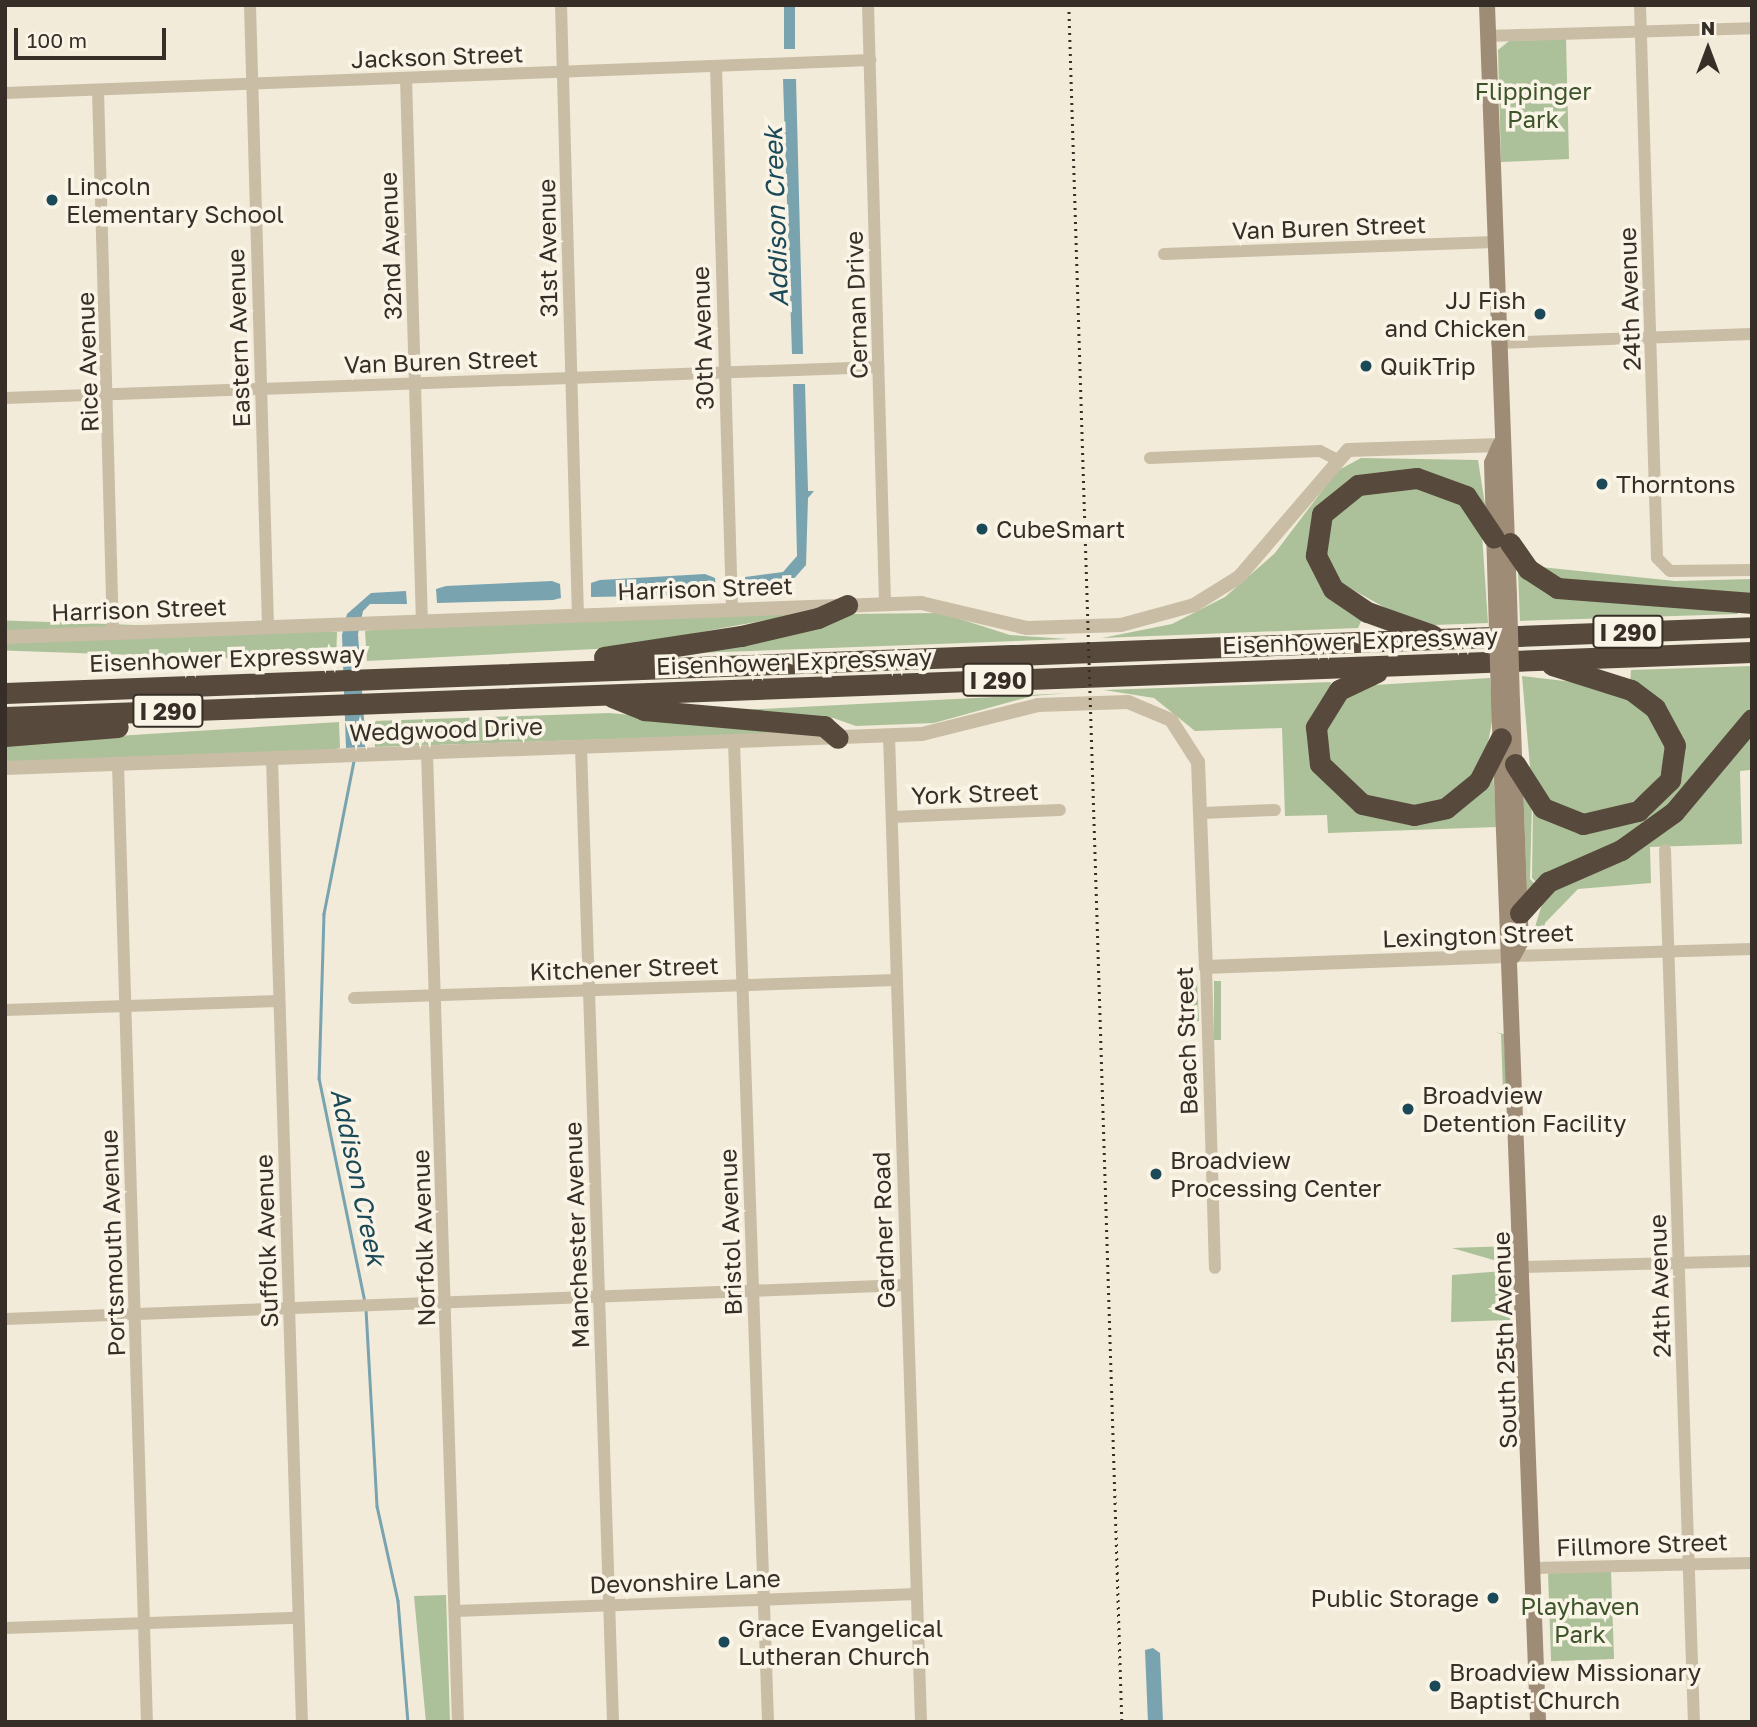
<!DOCTYPE html>
<style>
body{margin:0}
#map{position:relative;width:1757px;height:1727px;overflow:hidden;background:#f2ebd9;font-family:"Golos Text",sans-serif}
div>[style]{position:absolute}
[style*='--x']{left:calc(var(--x)*1px);top:calc(var(--y)*1px);width:calc(var(--w)*1px);rotate:calc(var(--a)*1deg)}
.green>*{inset:0;background:#acc199;transform-origin:0 0}
.water>*{inset:0;background:#78a3af;transform-origin:0 0}
.stream>*{height:2.5px;margin:-1.25px;padding:0 1.25px;transform-origin:1.25px;border-radius:1.25px;background:#78a3af}
.minor>*{height:12px;margin:-6px;padding:0 6px;transform-origin:6px;border-radius:6px;background:#cabda5}
.tertiary>*{height:14px;margin:-7px;padding:0 7px;transform-origin:7px;border-radius:7px;background:#cabda5}
.secondary>*{height:16px;margin:-8px;padding:0 8px;transform-origin:8px;border-radius:8px;background:#9e8c77}
.motorway>*{height:21px;margin:-10.5px;padding:0 10.5px;transform-origin:10.5px;border-radius:10.5px;background:#574a3d}
.rail>*{height:2.5px;margin-top:-1.25px;transform-origin:0;background:repeating-linear-gradient(90deg,#362e27 0 2px,transparent 0 7px)}
.secondary-bridge>*{height:16px;margin:-8px;padding:0 8px;transform-origin:8px;border-radius:8px;background:#9e8c77}
.dots>*{width:19px;height:19px;translate:-50% -50%;box-sizing:border-box;border:4px solid #faf4e6;border-radius:50%}
span{translate:-50% -50%;white-space:nowrap;text-align:center;line-height:1.15;-webkit-text-stroke:7px #faf4e6;paint-order:stroke}
.shield-label span{padding:2px 5px;background:#faf4e6;border:2px solid;border-radius:5px;-webkit-text-stroke-width:0}
.shield-label{font-size:23px;color:#362e27;font-weight:700}
.street-label{font-size:24px;color:#362e27}
.park-label{font-size:24px;color:#3d542a}
.poi-label{font-size:24px;color:#362e27}
.left{translate:0 -50%;text-align:left}
.right{translate:-100% -50%;text-align:right}
.water-label{font-size:26px;color:#1b4958;font-style:italic}
.frame{position:absolute;inset:0;border:7px solid #362e27;pointer-events:none}
.north{position:absolute;left:1673px;top:14px;width:70px;height:70px;-webkit-text-stroke:5px #faf4e6;paint-order:stroke;rotate:0deg;font-size:19px;font-weight:700;line-height:28px;text-align:center;color:#362e27}
.north::after{content:'';display:block;margin:auto;width:24px;height:32px;background:#362e27;clip-path:polygon(50% 0,100% 100%,50% 72%,0 100%)}
.scale{position:absolute;left:14px;top:28px;width:152px;height:32px;box-sizing:border-box;border:4px solid #362e27;border-top:0;padding-left:9px;font-size:21px;line-height:24px;white-space:nowrap;color:#362e27;-webkit-text-stroke:5px #faf4e6;paint-order:stroke}
</style>
<div id="map">
<div class="green">
<i style="clip-path:polygon(1566px 39px,1569px 159px,1501px 162px,1498px 50px,1509px 41px)"></i>
<i style="clip-path:polygon(1361px 458px,1478px 460px,1487px 517px,1479px 505px,1371px 475px,1309px 540px,1362px 619px,1358px 628px,1102px 638px,1172px 624px,1225px 597px,1275px 553px,1337px 471px)"></i>
<i style="clip-path:polygon(1413px 485px,1459px 501px,1482px 534px,1488px 623px,1434px 625px,1400px 616px,1337px 581px,1322px 548px,1335px 510px,1361px 491px)"></i>
<i style="clip-path:polygon(1531px 566px,1675px 581px,1752px 579px,1752px 599px,1573px 587px)"></i>
<i style="clip-path:polygon(1518px 572px,1737px 608px,1738px 614px,1520px 621px)"></i>
<i style="clip-path:polygon(811px 612px,614px 648px,367px 661px,365px 631px,384px 628px)"></i>
<i style="clip-path:polygon(941px 613px,1010px 635px,1068px 639px,696px 653px,848px 614px)"></i>
<i style="left:337px;top:632px;width:30px;height:332px;rotate:92deg"></i>
<i style="clip-path:polygon(1752px 666px,1752px 710px,1720px 757px,1635px 835px,1538px 884px,1532px 878px,1533px 805px,1618px 823px,1680px 762px,1630px 684px,1631px 670px)"></i>
<i style="clip-path:polygon(1522px 676px,1573px 682px,1625px 697px,1647px 711px,1667px 749px,1659px 780px,1629px 805px,1579px 815px,1555px 808px,1531px 778px)"></i>
<i style="clip-path:polygon(1490px 678px,1493px 716px,1486px 754px,1480px 768px,1448px 798px,1416px 806px,1364px 795px,1330px 762px,1324px 739px,1330px 712px,1358px 686px)"></i>
<i style="clip-path:polygon(1331px 682px,1321px 775px,1411px 820px,1493px 773px,1497px 827px,1328px 833px,1327px 815px,1285px 816px,1282px 728px,1195px 731px,1154px 698px,1104px 690px)"></i>
<i style="clip-path:polygon(1069px 693px,1032px 696px,934px 723px,856px 726px,833px 718px,721px 711px)"></i>
<i style="clip-path:polygon(609px 713px,824px 732px,375px 747px,374px 721px)"></i>
<i style="clip-path:polygon(339px 722px,340px 748px,328px 751px,5px 762px,5px 743px)"></i>
<i style="clip-path:polygon(1752px 728px,1750px 770px,1740px 771px,1742px 844px,1650px 847px,1651px 883px,1578px 889px,1545px 923px,1542px 939px,1531px 940px,1546px 891px,1603px 865px)"></i>
<i style="clip-path:polygon(1523px 785px,1532px 803px,1530px 879px,1536px 885px,1527px 893px)"></i>
<i style="clip-path:polygon(1183px 973px,1197px 980px,1199px 1021px,1185px 1021px)"></i>
<i style="left:1214px;top:981px;width:7px;height:59px"></i>
<i style="clip-path:polygon(1494px 1032px,1504px 1034px,1507px 1093px,1501px 1096px,1495px 1093px,1503px 1092px,1501px 1034px)"></i>
<i style="clip-path:polygon(1452px 1248px,1513px 1246px,1513px 1248px,1497px 1261px)"></i>
<i style="clip-path:polygon(1503px 1271px,1513px 1279px,1510px 1320px,1451px 1322px,1452px 1275px)"></i>
<i style="left:1611px;top:1571px;width:88px;height:63px;rotate:88deg"></i>
<i style="clip-path:polygon(446px 1595px,450px 1722px,426px 1722px,414px 1596px)"></i>
</div>
<div class="water">
<i style="left:784px;top:5px;width:11px;height:44px"></i>
<i style="clip-path:polygon(783px 79px,796px 79px,803px 354px,792px 354px)"></i>
<i style="clip-path:polygon(793px 384px,805px 384px,808px 491px,814px 491px,808px 498px,806px 565px,791px 582px,746px 591px,745px 577px,783px 572px,797px 556px)"></i>
<i style="clip-path:polygon(705px 574px,715px 578px,716px 592px,707px 595px,591px 597px,591px 583px,600px 580px)"></i>
<i style="clip-path:polygon(552px 581px,560px 584px,561px 598px,553px 600px,437px 603px,436px 589px,446px 586px)"></i>
<i style="clip-path:polygon(406px 591px,407px 604px,370px 604px,363px 611px,358px 634px,366px 747px,346px 748px,342px 635px,347px 614px,371px 593px)"></i>
<i style="clip-path:polygon(1153px 1648px,1160px 1653px,1163px 1722px,1148px 1722px,1145px 1650px)"></i>
</div>
<div class="stream">
<i style="--x:354;--y:761;--w:156;--a:101.1"></i>
<i style="--x:324;--y:914;--w:164;--a:91.7"></i>
<i style="--x:319;--y:1078;--w:230;--a:78.4"></i>
<i style="--x:366;--y:1309;--w:197;--a:86.8"></i>
<i style="--x:377;--y:1506;--w:97;--a:77.5"></i>
<i style="--x:398;--y:1601;--w:121;--a:85.3"></i>
</div>
<div class="minor">
<i style="--x:250;--y:5;--w:622;--a:88.34"></i>
<i style="--x:561;--y:5;--w:611;--a:88.41"></i>
<i style="--x:868;--y:5;--w:599;--a:88.37"></i>
<i style="--x:1640;--y:5;--w:553;--a:88.24"></i>
<i style="--x:1657;--y:558;--w:18;--a:45"></i>
<i style="--x:1670;--y:571;--w:82;--a:-0.7"></i>
<i style="--x:1488;--y:36;--w:264;--a:-1.7"></i>
<i style="--x:716;--y:66;--w:543;--a:88.31"></i>
<i style="--x:406;--y:78;--w:544;--a:88.32"></i>
<i style="--x:98;--y:90;--w:543;--a:88.42"></i>
<i style="--x:5;--y:93;--w:866;--a:-2.18"></i>
<i style="--x:1164;--y:254;--w:330;--a:-2.1"></i>
<i style="--x:1497;--y:343;--w:255;--a:-2"></i>
<i style="--x:5;--y:398;--w:874;--a:-2.03"></i>
<i style="--x:1150;--y:458;--w:170;--a:-2.4"></i>
<i style="--x:1320;--y:451;--w:16;--a:27"></i>
<i style="--x:889;--y:736;--w:987;--a:88.14"></i>
<i style="--x:734;--y:742;--w:981;--a:88.01"></i>
<i style="--x:581;--y:747;--w:976;--a:88.12"></i>
<i style="--x:427;--y:753;--w:969;--a:88.17"></i>
<i style="--x:272;--y:759;--w:963;--a:88.22"></i>
<i style="--x:118;--y:764;--w:958;--a:88.27"></i>
<i style="--x:1202;--y:813;--w:73;--a:-2.4"></i>
<i style="--x:892;--y:817;--w:168;--a:-2.4"></i>
<i style="--x:1665;--y:850;--w:872;--a:88.1"></i>
<i style="--x:1513;--y:956;--w:239;--a:-1.7"></i>
<i style="--x:1206;--y:967;--w:301;--a:88.3"></i>
<i style="--x:354;--y:998;--w:542;--a:-1.9"></i>
<i style="--x:5;--y:1010;--w:274;--a:-1.9"></i>
<i style="--x:1524;--y:1267;--w:228;--a:-1.5"></i>
<i style="--x:5;--y:1319;--w:902;--a:-2.16"></i>
<i style="--x:1534;--y:1568;--w:218;--a:-1.3"></i>
<i style="--x:455;--y:1611;--w:462;--a:-2.1"></i>
<i style="--x:5;--y:1628;--w:293;--a:-2"></i>
</div>
<div class="tertiary">
<i style="--x:5;--y:637;--w:917;--a:-2.13"></i>
<i style="--x:921;--y:603;--w:109;--a:13.3"></i>
<i style="--x:1027;--y:628;--w:94;--a:-1.8"></i>
<i style="--x:1121;--y:625;--w:76;--a:-15.3"></i>
<i style="--x:1194;--y:605;--w:53;--a:-31.9"></i>
<i style="--x:1239;--y:577;--w:167;--a:-49.4"></i>
<i style="--x:1348;--y:450;--w:152;--a:-1.9"></i>
<i style="--x:5;--y:768;--w:918;--a:-2.12"></i>
<i style="--x:922;--y:734;--w:120;--a:-14"></i>
<i style="--x:1038;--y:705;--w:90;--a:-1.9"></i>
<i style="--x:1128;--y:702;--w:47;--a:22.7"></i>
<i style="--x:1171;--y:720;--w:50;--a:57.3"></i>
<i style="--x:1198;--y:762;--w:205;--a:87.8"></i>
<i style="--x:1206;--y:967;--w:307;--a:-2.1"></i>
</div>
<div class="secondary">
<i style="--x:1487;--y:5;--w:591;--a:87.87"></i>
<i style="--x:1496;--y:597;--w:134;--a:-91.7"></i>
<i style="--x:1492;--y:463;--w:20;--a:-66"></i>
<i style="--x:1499;--y:701;--w:1022;--a:87.81"></i>
<i style="--x:1512;--y:701;--w:240;--a:87.9"></i>
<i style="--x:1521;--y:941;--w:17;--a:118"></i>
</div>
<div class="motorway">
<i style="--x:1510;--y:543;--w:32;--a:55"></i>
<i style="--x:1528;--y:569;--w:35;--a:33"></i>
<i style="--x:1557;--y:588;--w:196;--a:4.4"></i>
<i style="--x:1432;--y:635;--w:69;--a:-160.5"></i>
<i style="--x:1367;--y:612;--w:41;--a:-145.9"></i>
<i style="--x:1333;--y:589;--w:38;--a:-117"></i>
<i style="--x:1316;--y:555;--w:41;--a:-81.7"></i>
<i style="--x:1322;--y:514;--w:46;--a:-38.9"></i>
<i style="--x:1358;--y:485;--w:59;--a:-6.8"></i>
<i style="--x:1417;--y:478;--w:52;--a:20.2"></i>
<i style="--x:1466;--y:496;--w:50;--a:56.3"></i>
<i style="--x:604;--y:657;--w:139;--a:-8.7"></i>
<i style="--x:741;--y:636;--w:79;--a:-13.2"></i>
<i style="--x:818;--y:618;--w:32;--a:-24"></i>
<i style="--x:1377;--y:672;--w:42;--a:154.7"></i>
<i style="--x:1339;--y:690;--w:44;--a:121.9"></i>
<i style="--x:1316;--y:727;--w:37;--a:84"></i>
<i style="--x:1320;--y:764;--w:58;--a:43.6"></i>
<i style="--x:1362;--y:804;--w:53;--a:11.9"></i>
<i style="--x:1414;--y:815;--w:33;--a:-12"></i>
<i style="--x:1446;--y:808;--w:43;--a:-39.3"></i>
<i style="--x:1479;--y:781;--w:48;--a:-62.9"></i>
<i style="--x:5;--y:693;--w:1748;--a:-2.16"></i>
<i style="--x:612;--y:697;--w:35;--a:22"></i>
<i style="--x:644;--y:710;--w:181;--a:5.1"></i>
<i style="--x:824;--y:726;--w:18;--a:41"></i>
<i style="--x:5;--y:717;--w:1748;--a:-2.13"></i>
<i style="--x:5;--y:736;--w:113;--a:-4.6"></i>
<i style="--x:1515;--y:764;--w:52;--a:57.5"></i>
<i style="--x:1543;--y:808;--w:43;--a:21.8"></i>
<i style="--x:1583;--y:824;--w:57;--a:-13.3"></i>
<i style="--x:1638;--y:811;--w:45;--a:-44.1"></i>
<i style="--x:1670;--y:780;--w:35;--a:-82"></i>
<i style="--x:1675;--y:745;--w:42;--a:-118.4"></i>
<i style="--x:1655;--y:708;--w:30;--a:-143"></i>
<i style="--x:1631;--y:690;--w:83;--a:-162.4"></i>
<i style="--x:1520;--y:913;--w:42;--a:-47.9"></i>
<i style="--x:1548;--y:882;--w:80;--a:-23.7"></i>
<i style="--x:1621;--y:850;--w:65;--a:-35.6"></i>
<i style="--x:1674;--y:812;--w:121;--a:-50"></i>
</div>
<div class="rail">
<i style="--x:1069;--y:5;--w:1718;--a:88.23"></i>
</div>
<div class="secondary-bridge">
<i style="--x:1509;--y:596;--w:105;--a:88.4"></i>
<i style="--x:1496;--y:597;--w:104;--a:88.3"></i>
</div>
<div class="dots">
<i style="left:52px;top:200px;background:#1b4958"></i>
<i style="left:1540px;top:314px;background:#1b4958"></i>
<i style="left:1366px;top:366px;background:#1b4958"></i>
<i style="left:1602px;top:484px;background:#1b4958"></i>
<i style="left:982px;top:529px;background:#1b4958"></i>
<i style="left:1408px;top:1109px;background:#1b4958"></i>
<i style="left:1156px;top:1174px;background:#1b4958"></i>
<i style="left:1493px;top:1598px;background:#1b4958"></i>
<i style="left:724px;top:1642px;background:#1b4958"></i>
<i style="left:1435px;top:1686px;background:#1b4958"></i>
</div>
<div class="shield-label">
<span style="left:1628px;top:632px">I 290</span>
<span style="left:998px;top:680px">I 290</span>
<span style="left:168px;top:711px">I 290</span>
</div>
<div class="street-label">
<span style="left:437px;top:56px;rotate:-2deg">Jackson Street</span>
<span style="left:1329px;top:227px;rotate:-2deg">Van Buren Street</span>
<span style="left:390px;top:246px;rotate:-92deg">32nd Avenue</span>
<span style="left:547px;top:248px;rotate:-91deg">31st Avenue</span>
<span style="left:1629px;top:299px;rotate:-92deg">24th Avenue</span>
<span style="left:856px;top:305px;rotate:-92deg">Cernan Drive</span>
<span style="left:238px;top:338px;rotate:-92deg">Eastern Avenue</span>
<span style="left:702px;top:338px;rotate:-92deg">30th Avenue</span>
<span style="left:441px;top:361px;rotate:-2deg">Van Buren Street</span>
<span style="left:87px;top:362px;rotate:-92deg">Rice Avenue</span>
<span style="left:705px;top:588px;rotate:-2deg">Harrison Street</span>
<span style="left:139px;top:609px;rotate:-2deg">Harrison Street</span>
<span style="left:1360px;top:640px;rotate:-2deg">Eisenhower Expressway</span>
<span style="left:227px;top:658px;rotate:-2deg">Eisenhower Expressway</span>
<span style="left:794px;top:661px;rotate:-2deg">Eisenhower Expressway</span>
<span style="left:446px;top:729px;rotate:-2deg">Wedgwood Drive</span>
<span style="left:975px;top:793px;rotate:-2deg">York Street</span>
<span style="left:1478px;top:935px;rotate:-2deg">Lexington Street</span>
<span style="left:624px;top:968px;rotate:-2deg">Kitchener Street</span>
<span style="left:1186px;top:1041px;rotate:-92deg">Beach Street</span>
<span style="left:883px;top:1230px;rotate:-92deg">Gardner Road</span>
<span style="left:730px;top:1232px;rotate:-92deg">Bristol Avenue</span>
<span style="left:576px;top:1235px;rotate:-92deg">Manchester Avenue</span>
<span style="left:423px;top:1238px;rotate:-92deg">Norfolk Avenue</span>
<span style="left:266px;top:1241px;rotate:-92deg">Suffolk Avenue</span>
<span style="left:112px;top:1243px;rotate:-92deg">Portsmouth Avenue</span>
<span style="left:1659px;top:1286px;rotate:-92deg">24th Avenue</span>
<span style="left:1504px;top:1340px;rotate:-92deg">South 25th Avenue</span>
<span style="left:1642px;top:1544px;rotate:-2deg">Fillmore Street</span>
<span style="left:685px;top:1581px;rotate:-2deg">Devonshire Lane</span>
</div>
<div class="park-label">
<span style="left:1533px;top:105px">Flippinger<br>Park</span>
<span style="left:1580px;top:1620px">Playhaven<br>Park</span>
</div>
<div class="poi-label">
<span class="left" style="left:66px;top:200px">Lincoln<br>Elementary School</span>
<span class="right" style="left:1526px;top:314px">JJ Fish<br>and Chicken</span>
<span class="left" style="left:1380px;top:366px">QuikTrip</span>
<span class="left" style="left:1616px;top:484px">Thorntons</span>
<span class="left" style="left:996px;top:529px">CubeSmart</span>
<span class="left" style="left:1422px;top:1109px">Broadview<br>Detention Facility</span>
<span class="left" style="left:1170px;top:1174px">Broadview<br>Processing Center</span>
<span class="right" style="left:1479px;top:1598px">Public Storage</span>
<span class="left" style="left:738px;top:1642px">Grace Evangelical<br>Lutheran Church</span>
<span class="left" style="left:1449px;top:1686px">Broadview Missionary<br>Baptist Church</span>
</div>
<div class="water-label">
<span style="left:776px;top:217px;rotate:-92deg">Addison Creek</span>
<span style="left:358px;top:1177px;rotate:78deg">Addison Creek</span>
</div>
<div class="frame"></div>
<div class="north">N</div>
<div class="scale">100 m</div>
</div>
